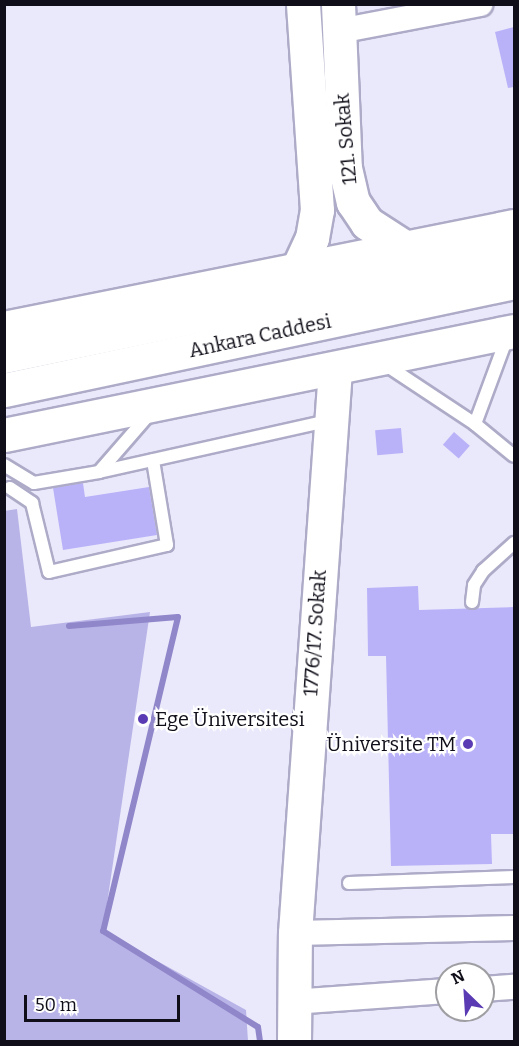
<!DOCTYPE html>
<meta charset="utf-8">
<style>
body{margin:0}
#map{position:relative;width:519px;height:1046px;overflow:hidden;background:#eae9fb;font-family:Bitter,serif}
div>[style]{position:absolute}
[style*='--x']{left:calc(var(--x)*1px);top:calc(var(--y)*1px);width:calc(var(--w)*1px);rotate:calc(var(--a)*1deg)}
.green>*{inset:0;background:#b9b4e7}
.stream>*{height:6px;margin:-3px;padding:0 3px;transform-origin:3px;border-radius:3px;background:#8f87ca}
.building>*{inset:0;background:#bab2f8;transform-origin:0 0}
.roads{filter:drop-shadow(2px 0 #adabc7) drop-shadow(-2px 0 #adabc7) drop-shadow(0 2px #adabc7) drop-shadow(0 -2px #adabc7)}
.lane>*{height:12px;margin:-6px;padding:0 6px;transform-origin:6px;border-radius:6px;background:#fff}
.street>*{height:24px;margin:-12px;padding:0 12px;transform-origin:12px;border-radius:12px;background:#fff}
.secondary>*{height:33px;margin:-16.5px;padding:0 16.5px;transform-origin:16.5px;border-radius:16.5px;background:#fff}
.highway>*{height:33px;margin:-16.5px;padding:0 16.5px;transform-origin:16.5px;border-radius:16.5px;background:#fff}
.dots>*{width:16px;height:16px;translate:-50% -50%;box-sizing:border-box;border:3px solid #fff;border-radius:50%}
span{translate:-50% -50%;white-space:nowrap;text-align:center;line-height:1.15;-webkit-text-stroke:4.5px #fff;paint-order:stroke}
.street-label{font-size:20px;color:#100f19}
.poi-label{font-size:20px;color:#100f19}
.left{translate:0 -50%;text-align:left}
.right{translate:-100% -50%;text-align:right}
.frame{position:absolute;inset:0;border:6px solid #100f19;pointer-events:none}
.north{position:absolute;left:435px;top:962px;width:60px;height:60px;box-sizing:border-box;background:#fff;border:2px solid #9f9fa3;border-radius:50%;rotate:335deg;font-size:16px;font-weight:700;line-height:24px;text-align:center;color:#100f19}
.north::after{content:'';display:block;margin:auto;width:21px;height:27px;background:#5a3bb3;clip-path:polygon(50% 0,100% 100%,50% 72%,0 100%)}
.scale{position:absolute;left:24px;top:995px;width:156px;height:27px;box-sizing:border-box;border:3px solid #100f19;border-top:0;padding-left:8px;font-size:18px;line-height:21px;white-space:nowrap;color:#100f19;-webkit-text-stroke:4px #fff;paint-order:stroke}
</style>
<div id="map">
<div class="green">
<i style="clip-path:polygon(17px 509px,31px 627px,150px 612px,103px 931px,246px 1010px,248px 1041px,5px 1041px,4px 511px)"></i>
</div>
<div class="stream">
<i style="--x:69;--y:626;--w:109;--a:-4.7"></i>
<i style="--x:178;--y:617;--w:323;--a:103.4"></i>
<i style="--x:103;--y:931;--w:182;--a:31.8"></i>
<i style="--x:258;--y:1027;--w:15;--a:82"></i>
</div>
<div class="building">
<i style="clip-path:polygon(514px 27px,514px 87px,508px 88px,495px 32px)"></i>
<i style="left:401px;top:428px;width:25px;height:26px;rotate:85deg"></i>
<i style="left:454px;top:432px;width:21px;height:17px;rotate:41deg"></i>
<i style="clip-path:polygon(83px 483px,85px 497px,149px 487px,157px 535px,63px 550px,53px 488px)"></i>
<i style="clip-path:polygon(418px 586px,419px 610px,514px 607px,514px 834px,491px 834px,492px 864px,391px 866px,386px 656px,368px 656px,367px 588px)"></i>
</div>
<div class="roads">
<div class="lane">
<i style="--x:383;--y:363;--w:110;--a:33.5"></i>
<i style="--x:475;--y:424;--w:50;--a:39.4"></i>
<i style="--x:475;--y:424;--w:95;--a:-69.7"></i>
<i style="--x:4;--y:465;--w:35;--a:31"></i>
<i style="--x:34;--y:483;--w:66;--a:-9.6"></i>
<i style="--x:99;--y:472;--w:81;--a:-49"></i>
<i style="--x:99;--y:472;--w:235;--a:-12.6"></i>
<i style="--x:10;--y:488;--w:27;--a:34"></i>
<i style="--x:32;--y:503;--w:71;--a:76.2"></i>
<i style="--x:49;--y:572;--w:121;--a:-12.9"></i>
<i style="--x:167;--y:545;--w:86;--a:-99.4"></i>
<i style="--x:472;--y:602;--w:17;--a:-83"></i>
<i style="--x:474;--y:585;--w:17;--a:-57"></i>
<i style="--x:483;--y:571;--w:42;--a:-42.1"></i>
<i style="--x:349;--y:883;--w:165;--a:-2.1"></i>
</div>
<div class="street">
<i style="--x:339;--y:31;--w:144;--a:-10.8"></i>
<i style="--x:295;--y:933;--w:219;--a:-1.3"></i>
<i style="--x:483;--y:989;--w:31;--a:-4"></i>
<i style="--x:292;--y:1002;--w:155;--a:-4.1"></i>
</div>
<div class="secondary">
<i style="--x:338;--y:4;--w:164;--a:87.6"></i>
<i style="--x:345;--y:168;--w:35;--a:77"></i>
<i style="--x:353;--y:202;--w:25;--a:56"></i>
<i style="--x:367;--y:223;--w:46;--a:32.7"></i>
<i style="--x:298;--y:268;--w:33;--a:-65"></i>
<i style="--x:312;--y:238;--w:28;--a:-80"></i>
<i style="--x:317;--y:210;--w:206;--a:-93.9"></i>
<i style="--x:4;--y:328;--w:520;--a:-11.31"></i>
<i style="--x:4;--y:435;--w:520;--a:-11.53"></i>
<i style="--x:294;--y:1042;--w:109;--a:-89.5"></i>
<i style="--x:295;--y:933;--w:565;--a:-85.94"></i>
</div>
<div class="highway">
<i style="--x:4;--y:356;--w:521;--a:-11.74"></i>
<i style="--x:4;--y:390;--w:521;--a:-11.96"></i>
</div>
</div>
<div class="dots">
<i style="left:143px;top:719px;background:#5a3bb3"></i>
<i style="left:468px;top:744px;background:#5a3bb3"></i>
</div>
<div class="street-label">
<span style="left:346px;top:139px;rotate:-95deg">121. Sokak</span>
<span style="left:260px;top:336px;rotate:-12deg">Ankara Caddesi</span>
<span style="left:315px;top:633px;rotate:-86deg">1776/17. Sokak</span>
</div>
<div class="poi-label">
<span class="left" style="left:155px;top:719px">Ege Üniversitesi</span>
<span class="right" style="left:456px;top:744px">Üniversite TM</span>
</div>
<div class="frame"></div>
<div class="north">N</div>
<div class="scale">50 m</div>
</div>
